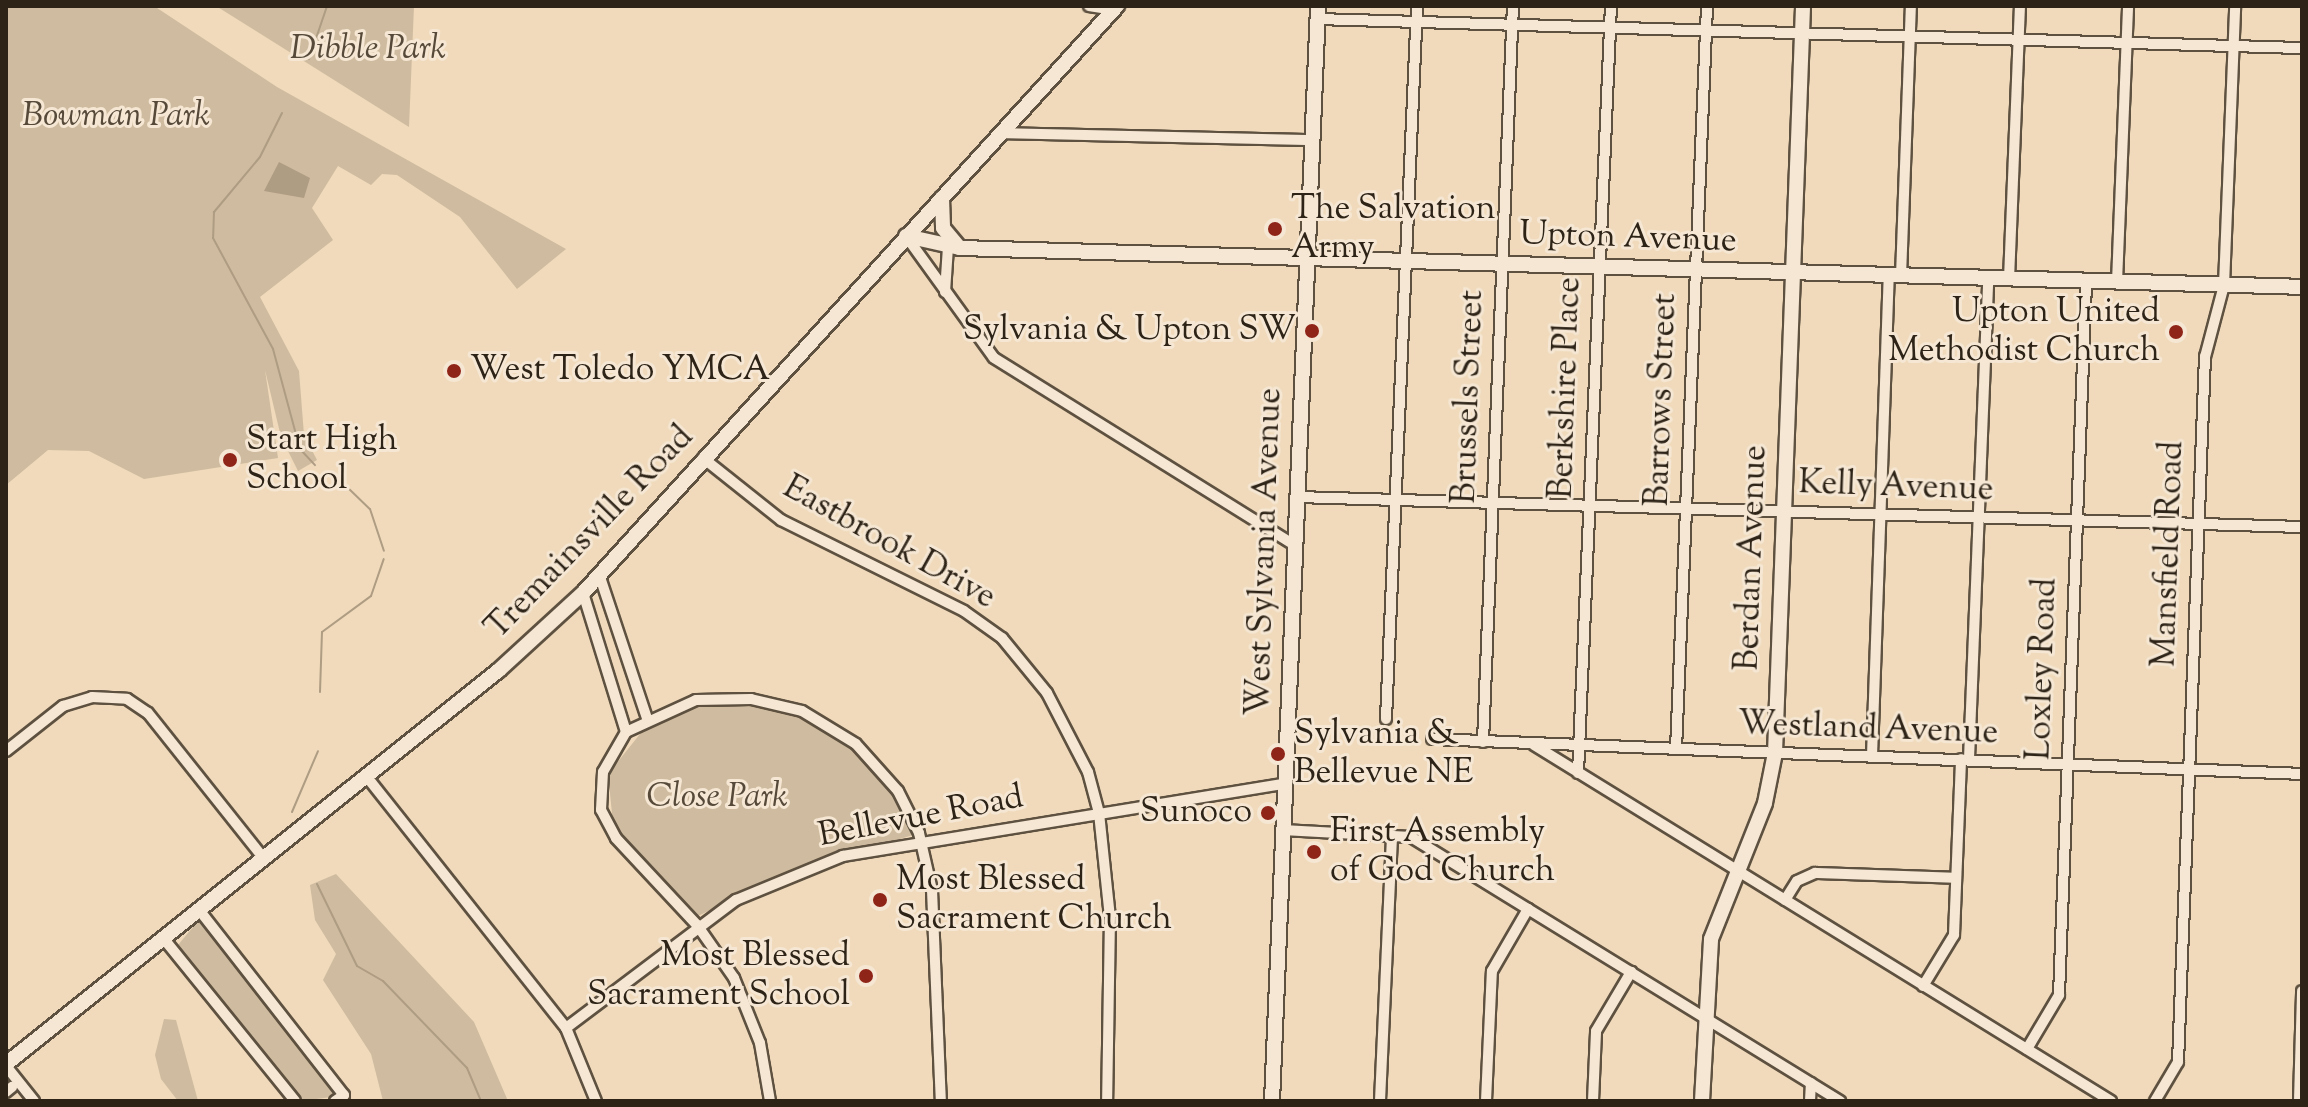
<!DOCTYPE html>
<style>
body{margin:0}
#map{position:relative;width:2308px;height:1107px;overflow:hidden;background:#f0dabb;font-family:"Sorts Mill Goudy",serif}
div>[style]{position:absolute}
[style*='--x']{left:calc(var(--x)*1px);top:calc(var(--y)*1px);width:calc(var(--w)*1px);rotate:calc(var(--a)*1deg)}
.green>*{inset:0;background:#cfbb9f}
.water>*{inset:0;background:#ae9c83}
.stream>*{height:2px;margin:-1px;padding:0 1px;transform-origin:1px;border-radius:1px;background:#ae9c83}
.roads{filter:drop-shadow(2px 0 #5e5140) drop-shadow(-2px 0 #5e5140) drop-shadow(0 2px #5e5140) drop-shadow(0 -2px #5e5140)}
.street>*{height:10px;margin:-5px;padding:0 5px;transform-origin:5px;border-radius:5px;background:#f5e7d3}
.secondary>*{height:14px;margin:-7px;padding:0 7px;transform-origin:7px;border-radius:7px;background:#f5e7d3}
.dots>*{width:22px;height:22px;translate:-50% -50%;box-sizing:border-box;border:4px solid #f5e7d3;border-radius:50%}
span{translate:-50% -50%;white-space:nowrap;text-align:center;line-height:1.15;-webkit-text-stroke:6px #f5e7d3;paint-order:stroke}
.park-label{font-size:34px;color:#564939;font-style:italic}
.poi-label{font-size:34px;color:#2d2317}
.left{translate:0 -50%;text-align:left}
.right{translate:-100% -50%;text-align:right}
.street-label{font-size:34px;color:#2d2317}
.frame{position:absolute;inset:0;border:8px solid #2d2317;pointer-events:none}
</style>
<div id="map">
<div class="green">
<i style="clip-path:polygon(6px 6px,154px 6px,277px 87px,566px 249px,517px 289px,460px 217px,397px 175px,382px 174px,371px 185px,338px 166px,312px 208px,333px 240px,260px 297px,299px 371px,304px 435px,317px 460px,298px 471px,281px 437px,265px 370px,278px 458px,144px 479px,89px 451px,48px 450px,6px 485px)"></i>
<i style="clip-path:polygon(216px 6px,414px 6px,409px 127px)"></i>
<i style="clip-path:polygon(749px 700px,815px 719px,864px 756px,888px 782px,913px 835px,783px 874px,696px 917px,613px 823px,608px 774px,648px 724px,684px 706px)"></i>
<i style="clip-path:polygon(336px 874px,474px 1022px,508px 1101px,383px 1101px,371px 1054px,323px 980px,336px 954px,315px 920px,310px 885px)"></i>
<i style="clip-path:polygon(198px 921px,333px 1089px,332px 1097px,300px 1101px,178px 945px)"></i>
<i style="clip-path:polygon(164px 1019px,176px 1020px,198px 1101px,178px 1101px,161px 1079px,155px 1055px)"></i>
</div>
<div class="water">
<i style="clip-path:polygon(279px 162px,310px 178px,304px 198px,264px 191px)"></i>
</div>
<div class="stream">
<i style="--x:309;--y:59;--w:56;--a:-71.2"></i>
<i style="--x:282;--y:113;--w:49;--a:116.6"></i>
<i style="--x:260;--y:157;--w:72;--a:129.9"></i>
<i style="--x:214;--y:212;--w:26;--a:92"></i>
<i style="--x:213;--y:238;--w:126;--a:61.6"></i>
<i style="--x:273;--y:349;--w:104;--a:74.9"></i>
<i style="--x:300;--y:449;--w:22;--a:47"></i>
<i style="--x:346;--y:486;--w:33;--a:44"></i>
<i style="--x:370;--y:509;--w:44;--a:71.6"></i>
<i style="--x:320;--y:692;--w:60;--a:-88.1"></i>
<i style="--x:322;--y:632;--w:61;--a:-36.3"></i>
<i style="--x:371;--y:596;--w:39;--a:-71"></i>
<i style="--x:292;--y:812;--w:66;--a:-66.9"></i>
<i style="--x:317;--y:884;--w:91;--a:64"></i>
<i style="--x:357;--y:966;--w:30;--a:30"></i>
<i style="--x:383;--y:981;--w:121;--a:46"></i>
<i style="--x:467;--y:1068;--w:36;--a:67"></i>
</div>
<div class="roads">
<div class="street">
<i style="--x:1089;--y:6;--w:24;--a:9"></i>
<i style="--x:1317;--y:19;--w:985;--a:1.69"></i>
<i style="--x:1002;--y:133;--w:310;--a:1.3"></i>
<i style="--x:906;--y:236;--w:150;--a:54.2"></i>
<i style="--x:994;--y:358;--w:354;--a:31.9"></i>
<i style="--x:1901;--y:276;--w:270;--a:-87.9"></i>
<i style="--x:2009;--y:279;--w:273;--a:-87.7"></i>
<i style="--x:2117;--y:282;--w:276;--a:-87.7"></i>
<i style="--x:945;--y:292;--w:45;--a:-86.2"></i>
<i style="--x:703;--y:458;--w:100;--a:38.5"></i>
<i style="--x:781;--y:520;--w:204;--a:26.4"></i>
<i style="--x:964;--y:611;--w:47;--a:35.4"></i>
<i style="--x:1002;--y:638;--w:71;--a:50.7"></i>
<i style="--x:1047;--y:693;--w:89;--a:62.6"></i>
<i style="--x:1088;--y:772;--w:42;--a:75"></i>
<i style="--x:1099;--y:813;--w:105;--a:84"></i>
<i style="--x:1110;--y:917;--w:184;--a:90.9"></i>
<i style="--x:1297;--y:497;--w:1005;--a:1.71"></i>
<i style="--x:599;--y:574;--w:152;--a:71.6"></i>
<i style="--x:583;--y:593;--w:145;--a:72.8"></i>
<i style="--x:1386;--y:719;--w:714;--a:-87.51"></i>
<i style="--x:1432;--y:739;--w:871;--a:2.3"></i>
<i style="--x:1483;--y:742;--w:737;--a:-87.67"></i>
<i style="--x:1534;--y:745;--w:678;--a:31.67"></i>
<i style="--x:1676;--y:749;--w:744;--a:-87.61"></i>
<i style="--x:6;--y:751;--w:73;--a:-38.3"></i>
<i style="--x:63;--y:706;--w:30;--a:-17"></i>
<i style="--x:92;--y:697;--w:35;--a:3"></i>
<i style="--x:127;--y:699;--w:25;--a:34"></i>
<i style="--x:148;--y:713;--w:186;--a:51.5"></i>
<i style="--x:1872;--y:756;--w:480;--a:-88"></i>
<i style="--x:1969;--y:759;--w:481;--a:-87.7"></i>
<i style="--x:1578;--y:773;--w:768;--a:-87.54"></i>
<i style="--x:367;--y:777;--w:320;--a:51.6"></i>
<i style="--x:566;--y:1028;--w:79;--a:67.7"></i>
<i style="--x:1283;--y:830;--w:128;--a:3.1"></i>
<i style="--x:1411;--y:837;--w:504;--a:31.61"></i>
<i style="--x:1785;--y:900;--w:22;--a:-58"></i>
<i style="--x:1797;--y:881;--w:20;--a:-24"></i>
<i style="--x:1815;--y:873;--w:141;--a:2"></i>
<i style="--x:200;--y:911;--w:234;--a:52"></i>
<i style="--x:344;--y:1095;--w:11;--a:146"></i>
<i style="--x:164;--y:939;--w:208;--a:51"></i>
<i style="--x:1923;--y:986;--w:60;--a:-58.7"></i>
<i style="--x:1954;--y:935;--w:176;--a:-87.7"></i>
<i style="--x:566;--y:1028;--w:213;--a:-37"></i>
<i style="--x:736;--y:900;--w:116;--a:-22.4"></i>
<i style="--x:843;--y:856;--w:448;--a:-9.3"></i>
<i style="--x:2027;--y:1049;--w:63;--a:-59.3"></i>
<i style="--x:2059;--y:995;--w:714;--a:-87.83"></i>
<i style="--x:6;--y:1066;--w:45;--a:51.3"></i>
<i style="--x:6;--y:1092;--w:8;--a:-40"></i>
<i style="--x:770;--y:1101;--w:59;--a:-99.8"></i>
<i style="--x:760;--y:1043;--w:70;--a:-111.8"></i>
<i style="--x:734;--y:978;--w:65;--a:-124.9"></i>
<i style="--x:697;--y:925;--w:119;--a:-133"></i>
<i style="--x:616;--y:838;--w:32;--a:-118"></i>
<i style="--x:601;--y:810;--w:38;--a:-87"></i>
<i style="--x:603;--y:772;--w:46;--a:-60.1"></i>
<i style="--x:626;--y:732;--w:77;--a:-24.6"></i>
<i style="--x:696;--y:700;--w:55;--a:-1"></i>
<i style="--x:751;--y:699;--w:52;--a:13.2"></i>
<i style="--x:802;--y:711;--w:63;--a:31.4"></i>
<i style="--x:856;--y:744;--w:63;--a:48.2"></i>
<i style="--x:898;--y:791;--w:47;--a:63.4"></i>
<i style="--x:919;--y:833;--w:58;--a:77.2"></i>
<i style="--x:932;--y:890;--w:211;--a:87.6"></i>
<i style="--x:1380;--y:1101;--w:266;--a:-87.4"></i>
<i style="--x:1486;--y:1101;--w:130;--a:-87.4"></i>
<i style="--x:1492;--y:971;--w:72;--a:-59.9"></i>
<i style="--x:1593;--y:1101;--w:70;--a:-87.5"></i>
<i style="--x:1596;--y:1031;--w:69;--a:-59.3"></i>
<i style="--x:1810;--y:1101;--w:18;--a:-87"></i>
<i style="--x:2155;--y:1101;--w:45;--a:-59.5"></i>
<i style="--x:2178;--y:1062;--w:706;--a:-87.81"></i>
<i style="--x:2205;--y:357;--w:74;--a:-75.2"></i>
<i style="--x:2224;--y:285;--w:279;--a:-87.7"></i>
<i style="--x:2299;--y:1101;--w:110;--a:-88.4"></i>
</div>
<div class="secondary">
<i style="--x:942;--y:198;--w:30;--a:88"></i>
<i style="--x:943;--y:228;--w:26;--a:50"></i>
<i style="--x:906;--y:236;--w:55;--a:12.5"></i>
<i style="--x:960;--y:248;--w:1343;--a:1.66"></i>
<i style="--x:6;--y:1064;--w:631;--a:-38.63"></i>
<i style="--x:499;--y:670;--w:114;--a:-42.5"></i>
<i style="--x:583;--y:593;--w:794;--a:-47.71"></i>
<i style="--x:1272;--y:1101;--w:1096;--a:-87.59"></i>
<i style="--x:1702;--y:1101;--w:162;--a:-86.8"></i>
<i style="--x:1711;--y:939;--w:146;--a:-68.3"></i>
<i style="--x:1765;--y:803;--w:51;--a:-78.7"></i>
<i style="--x:1775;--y:753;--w:748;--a:-87.85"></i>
</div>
</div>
<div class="dots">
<i style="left:1275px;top:229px;background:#8f2418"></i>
<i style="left:1312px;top:331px;background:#8f2418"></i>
<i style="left:2176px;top:332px;background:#8f2418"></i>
<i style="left:454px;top:371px;background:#8f2418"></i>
<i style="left:230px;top:460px;background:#8f2418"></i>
<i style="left:1278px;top:754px;background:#8f2418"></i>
<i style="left:1268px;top:813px;background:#8f2418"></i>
<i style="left:1314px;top:852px;background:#8f2418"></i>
<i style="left:880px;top:900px;background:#8f2418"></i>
<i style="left:866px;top:976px;background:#8f2418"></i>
</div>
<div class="park-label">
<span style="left:368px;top:50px">Dibble Park</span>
<span style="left:116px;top:117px">Bowman Park</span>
<span style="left:717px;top:798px">Close Park</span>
</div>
<div class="poi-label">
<span class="left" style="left:1291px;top:229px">The Salvation<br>Army</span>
<span class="right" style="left:2160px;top:332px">Upton United<br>Methodist Church</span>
<span class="right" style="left:1296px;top:331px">Sylvania &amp; Upton SW</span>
<span class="left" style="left:470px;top:371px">West Toledo YMCA</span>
<span class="left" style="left:246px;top:460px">Start High<br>School</span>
<span class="left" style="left:1294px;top:754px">Sylvania &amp;<br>Bellevue NE</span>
<span class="right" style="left:1252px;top:813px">Sunoco</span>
<span class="left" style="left:1330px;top:852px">First Assembly<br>of God Church</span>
<span class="left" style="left:896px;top:900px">Most Blessed<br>Sacrament Church</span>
<span class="right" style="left:850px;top:976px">Most Blessed<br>Sacrament School</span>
</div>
<div class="street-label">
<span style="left:1628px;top:238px;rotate:2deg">Upton Avenue</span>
<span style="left:1566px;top:388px;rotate:-88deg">Berkshire Place</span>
<span style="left:1469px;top:397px;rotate:-88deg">Brussels Street</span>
<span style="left:1662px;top:400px;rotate:-88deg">Barrows Street</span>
<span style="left:1896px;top:487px;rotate:2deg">Kelly Avenue</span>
<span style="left:590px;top:533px;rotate:-46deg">Tremainsville Road</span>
<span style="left:889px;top:543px;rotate:29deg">Eastbrook Drive</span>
<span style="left:1265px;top:552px;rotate:-88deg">West Sylvania Avenue</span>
<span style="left:2169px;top:554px;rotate:-88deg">Mansfield Road</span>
<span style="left:1752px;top:558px;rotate:-88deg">Berdan Avenue</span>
<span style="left:2043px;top:669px;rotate:-88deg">Loxley Road</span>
<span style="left:1868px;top:729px;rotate:2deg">Westland Avenue</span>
<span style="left:921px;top:817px;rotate:-11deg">Bellevue Road</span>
</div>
<div class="frame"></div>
</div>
